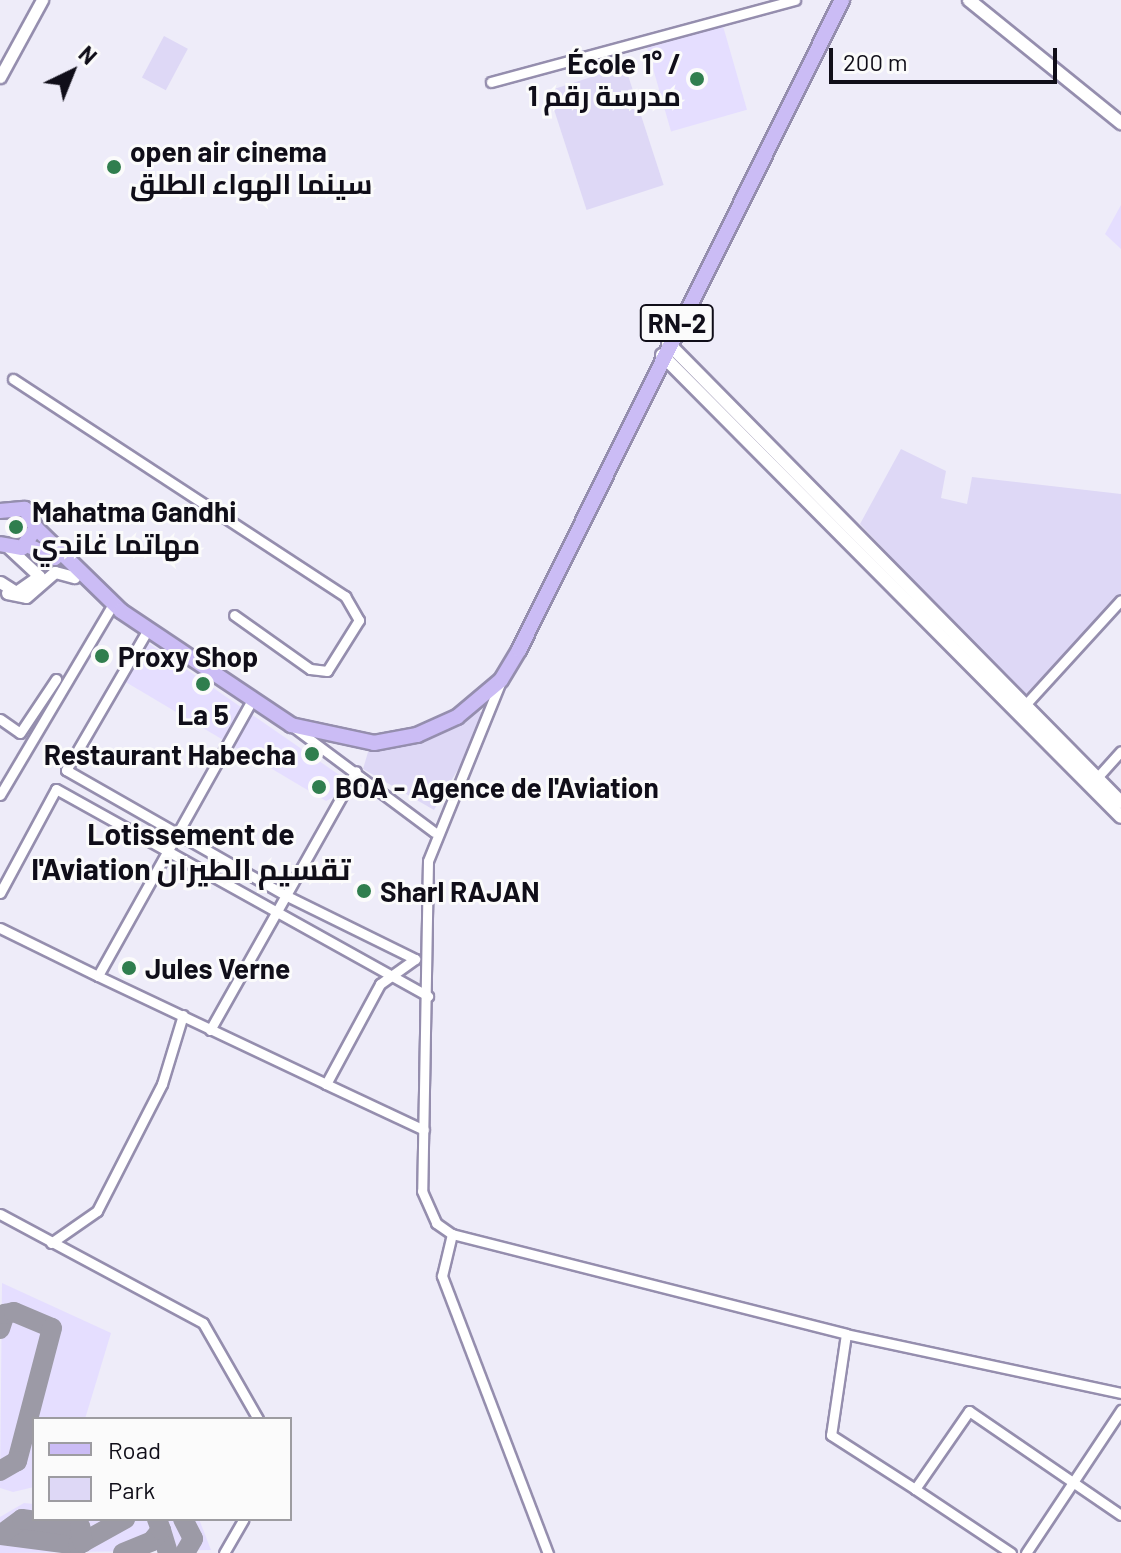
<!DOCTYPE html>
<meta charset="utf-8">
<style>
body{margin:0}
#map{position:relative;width:1121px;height:1553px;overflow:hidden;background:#eeecf9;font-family:Barlow,Cairo,sans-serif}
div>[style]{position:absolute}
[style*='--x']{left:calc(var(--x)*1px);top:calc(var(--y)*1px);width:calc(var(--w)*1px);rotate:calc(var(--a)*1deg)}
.built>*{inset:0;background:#e5deff;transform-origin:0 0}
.green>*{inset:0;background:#ded8f6;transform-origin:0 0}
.taxiway>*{height:20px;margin:-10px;padding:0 10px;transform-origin:10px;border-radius:10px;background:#9c9aa6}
.roads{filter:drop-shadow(2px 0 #958eae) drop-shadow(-2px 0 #958eae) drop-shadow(0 2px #958eae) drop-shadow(0 -2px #958eae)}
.minor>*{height:9px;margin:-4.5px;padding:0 4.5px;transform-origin:4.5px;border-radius:4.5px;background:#fff}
.tertiary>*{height:11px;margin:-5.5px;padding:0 5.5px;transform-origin:5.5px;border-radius:5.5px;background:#fff}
.secondary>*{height:12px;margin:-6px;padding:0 6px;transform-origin:6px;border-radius:6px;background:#fff}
.primary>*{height:14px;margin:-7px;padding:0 7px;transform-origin:7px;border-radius:7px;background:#cbbcf5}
.dots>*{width:22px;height:22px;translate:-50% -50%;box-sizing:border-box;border:4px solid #fbfbfb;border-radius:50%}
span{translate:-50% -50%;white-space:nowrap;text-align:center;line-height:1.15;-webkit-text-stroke:6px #fbfbfb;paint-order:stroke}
.shield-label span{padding:2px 6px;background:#fbfbfb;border:2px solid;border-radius:6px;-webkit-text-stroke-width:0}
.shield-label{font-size:26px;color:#100e19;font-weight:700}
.poi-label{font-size:28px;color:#100e19;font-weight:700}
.right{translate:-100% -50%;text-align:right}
.left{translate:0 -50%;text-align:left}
.neighbourhood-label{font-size:30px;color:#100e19;font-weight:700}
.legend{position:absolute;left:32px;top:1417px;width:260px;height:104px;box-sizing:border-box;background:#fbfbfb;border:2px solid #9d9ca1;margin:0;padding:10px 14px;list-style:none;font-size:24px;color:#100e19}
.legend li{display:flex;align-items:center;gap:16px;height:40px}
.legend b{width:40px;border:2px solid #9d9ca1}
.north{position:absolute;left:32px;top:32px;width:80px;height:80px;-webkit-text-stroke:6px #fbfbfb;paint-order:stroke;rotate:43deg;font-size:22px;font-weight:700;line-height:32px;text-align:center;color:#100e19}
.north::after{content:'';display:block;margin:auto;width:28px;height:36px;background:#100e19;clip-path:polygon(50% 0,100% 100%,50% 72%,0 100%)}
.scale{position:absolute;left:829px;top:48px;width:228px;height:36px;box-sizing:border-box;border:4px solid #100e19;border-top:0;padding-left:10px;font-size:24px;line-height:28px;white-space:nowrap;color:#100e19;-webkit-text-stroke:6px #fbfbfb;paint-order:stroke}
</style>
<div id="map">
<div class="built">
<i style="left:723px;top:26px;width:87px;height:79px;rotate:74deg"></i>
<i style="clip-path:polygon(1121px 205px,1121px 249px,1105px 234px)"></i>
<i style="clip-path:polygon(147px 642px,348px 781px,342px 793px,326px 801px,124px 681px)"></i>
<i style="clip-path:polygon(2px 1283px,111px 1333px,85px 1419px,34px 1419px,34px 1487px,13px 1492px,0 1488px)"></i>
<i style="clip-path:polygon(24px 1503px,34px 1504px,34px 1519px,199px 1519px,211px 1550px,0 1553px,0 1517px)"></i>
</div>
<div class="green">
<i style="left:164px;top:36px;width:27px;height:47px;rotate:28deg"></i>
<i style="left:625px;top:66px;width:125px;height:81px;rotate:72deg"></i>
<i style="clip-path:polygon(901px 449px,946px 471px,941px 498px,967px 504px,972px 477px,1121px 494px,1121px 594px,1024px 696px,860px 524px)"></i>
<i style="clip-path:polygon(478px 710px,486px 716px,480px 732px,434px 810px,363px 769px,368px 752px,433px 738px)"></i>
</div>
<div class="taxiway">
<i style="--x:0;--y:1329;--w:16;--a:-72"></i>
<i style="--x:5;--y:1314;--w:9;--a:-13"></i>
<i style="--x:14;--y:1312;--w:41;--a:22.8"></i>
<i style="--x:52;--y:1328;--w:138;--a:104.7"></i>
<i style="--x:17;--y:1461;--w:20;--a:150"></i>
<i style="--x:183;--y:1519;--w:22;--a:63"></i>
<i style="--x:193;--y:1539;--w:16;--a:120"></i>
<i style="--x:161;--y:1530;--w:24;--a:73"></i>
<i style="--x:0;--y:1535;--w:79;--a:7.3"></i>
<i style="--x:78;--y:1545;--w:54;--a:-29"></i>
<i style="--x:0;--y:1535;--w:27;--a:-36"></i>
<i style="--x:22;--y:1519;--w:59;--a:7.9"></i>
<i style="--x:80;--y:1527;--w:16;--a:79"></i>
<i style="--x:123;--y:1553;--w:31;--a:-22"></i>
<i style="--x:152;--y:1541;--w:14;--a:-51"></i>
<i style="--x:161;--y:1530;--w:12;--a:-110"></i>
</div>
<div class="roads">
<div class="minor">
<i style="--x:491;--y:82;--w:315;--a:-15.1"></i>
<i style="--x:13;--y:379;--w:397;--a:33.2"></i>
<i style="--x:345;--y:596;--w:28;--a:60"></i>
<i style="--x:359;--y:620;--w:60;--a:122.1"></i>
<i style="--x:327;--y:671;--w:17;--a:-173"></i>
<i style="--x:310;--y:669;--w:93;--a:-144.6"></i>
<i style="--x:147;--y:631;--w:161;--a:120.2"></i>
<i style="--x:66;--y:770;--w:252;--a:29.7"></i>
<i style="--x:285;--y:895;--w:145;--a:26.2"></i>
<i style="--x:501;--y:681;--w:194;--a:112.1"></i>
<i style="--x:428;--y:861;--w:330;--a:91"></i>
<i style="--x:422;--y:1191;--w:35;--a:66"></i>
<i style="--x:436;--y:1223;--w:19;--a:35"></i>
<i style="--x:452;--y:1234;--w:406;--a:14.2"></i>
<i style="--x:846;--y:1334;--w:281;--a:12.1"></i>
<i style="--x:252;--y:700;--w:316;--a:119.2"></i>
<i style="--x:98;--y:976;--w:252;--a:25.3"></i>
<i style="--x:326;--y:1084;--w:114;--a:-61.6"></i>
<i style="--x:380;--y:984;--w:43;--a:-35.5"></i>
<i style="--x:1025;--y:705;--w:142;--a:-47.6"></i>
<i style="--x:0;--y:719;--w:24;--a:35"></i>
<i style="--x:20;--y:733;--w:65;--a:-56.3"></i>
<i style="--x:296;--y:729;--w:172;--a:36.7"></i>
<i style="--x:1094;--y:781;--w:40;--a:-48"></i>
<i style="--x:0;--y:795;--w:224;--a:-59.4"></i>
<i style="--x:0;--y:893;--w:118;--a:-61.7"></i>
<i style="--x:56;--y:789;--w:426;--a:29.1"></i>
<i style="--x:0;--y:928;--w:109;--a:26.1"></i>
<i style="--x:210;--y:1030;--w:297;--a:-60.6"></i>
<i style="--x:326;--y:1084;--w:108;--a:25.1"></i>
<i style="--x:0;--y:1214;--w:230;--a:28.2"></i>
<i style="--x:203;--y:1323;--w:111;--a:60.2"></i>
<i style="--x:452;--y:1234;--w:43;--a:103.4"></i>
<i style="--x:442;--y:1276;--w:297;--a:69.1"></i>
<i style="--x:51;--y:1243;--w:56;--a:-34.8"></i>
<i style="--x:97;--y:1211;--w:143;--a:-62.9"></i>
<i style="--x:162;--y:1084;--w:72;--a:-73.1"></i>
<i style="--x:846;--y:1334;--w:102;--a:98.4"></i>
<i style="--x:831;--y:1435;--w:100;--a:32.7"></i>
<i style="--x:224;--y:1553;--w:39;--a:-60"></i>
<i style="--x:1011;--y:1553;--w:115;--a:-146.3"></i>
<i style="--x:915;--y:1489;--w:95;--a:-55.3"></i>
<i style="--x:969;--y:1411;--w:184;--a:34.4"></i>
<i style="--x:1026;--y:1553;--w:172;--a:-56.4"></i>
</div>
<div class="tertiary">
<i style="--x:0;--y:77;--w:88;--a:-61.4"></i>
<i style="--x:0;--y:582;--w:19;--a:32"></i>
<i style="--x:16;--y:592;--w:28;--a:-35"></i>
<i style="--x:39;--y:576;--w:40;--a:-137"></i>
<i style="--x:7;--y:593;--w:19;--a:12"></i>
<i style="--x:26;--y:597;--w:38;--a:-41"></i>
<i style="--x:55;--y:572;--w:20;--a:15"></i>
</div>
<div class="secondary">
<i style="--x:969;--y:0;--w:196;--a:39"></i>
<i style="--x:668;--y:343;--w:645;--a:45.38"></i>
<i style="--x:662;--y:355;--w:651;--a:45.19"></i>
</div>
<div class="primary">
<i style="--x:0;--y:511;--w:25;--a:-5"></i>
<i style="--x:25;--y:509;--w:22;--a:60"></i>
<i style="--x:36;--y:528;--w:24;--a:125"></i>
<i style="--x:22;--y:548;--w:22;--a:-170"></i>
<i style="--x:36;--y:528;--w:119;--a:44.3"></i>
<i style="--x:121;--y:611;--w:205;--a:33.8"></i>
<i style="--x:291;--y:725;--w:85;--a:12.2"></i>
<i style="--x:374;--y:743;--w:44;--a:-10.5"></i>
<i style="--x:417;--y:735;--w:44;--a:-24.2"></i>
<i style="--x:457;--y:717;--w:57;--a:-40.1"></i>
<i style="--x:501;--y:680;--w:35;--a:-59"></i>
<i style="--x:519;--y:650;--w:726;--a:-63.58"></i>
<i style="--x:27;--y:545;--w:31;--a:25"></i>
</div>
</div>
<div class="dots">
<i style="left:697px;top:79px;background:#307e4e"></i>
<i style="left:114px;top:167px;background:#307e4e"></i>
<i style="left:16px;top:527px;background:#307e4e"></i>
<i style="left:102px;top:656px;background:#307e4e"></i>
<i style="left:203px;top:684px;background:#307e4e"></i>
<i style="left:312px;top:754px;background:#307e4e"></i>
<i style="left:319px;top:787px;background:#307e4e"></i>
<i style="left:364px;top:891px;background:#307e4e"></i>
<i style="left:129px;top:968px;background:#307e4e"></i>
</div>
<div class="shield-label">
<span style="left:677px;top:323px">RN-2</span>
</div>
<div class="poi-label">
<span class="right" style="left:681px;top:79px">École 1° /<br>مدرسة رقم 1</span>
<span class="left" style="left:130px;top:167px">open air cinema<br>سينما الهواء الطلق</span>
<span class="left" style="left:32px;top:527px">Mahatma Gandhi<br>مهاتما غاندي</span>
<span class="left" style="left:118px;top:656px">Proxy Shop</span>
<span style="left:203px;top:714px">La 5</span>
<span class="right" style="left:296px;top:754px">Restaurant Habecha</span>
<span class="left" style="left:335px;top:787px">BOA - Agence de l'Aviation</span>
<span class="left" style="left:380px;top:891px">Sharl RAJAN</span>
<span class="left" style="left:145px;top:968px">Jules Verne</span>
</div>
<div class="neighbourhood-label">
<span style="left:191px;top:850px">Lotissement de<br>l'Aviation تقسيم الطيران</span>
</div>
<ul class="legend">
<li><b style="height:10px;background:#cbbcf5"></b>Road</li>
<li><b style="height:22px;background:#ded8f6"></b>Park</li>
</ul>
<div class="north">N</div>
<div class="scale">200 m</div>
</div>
